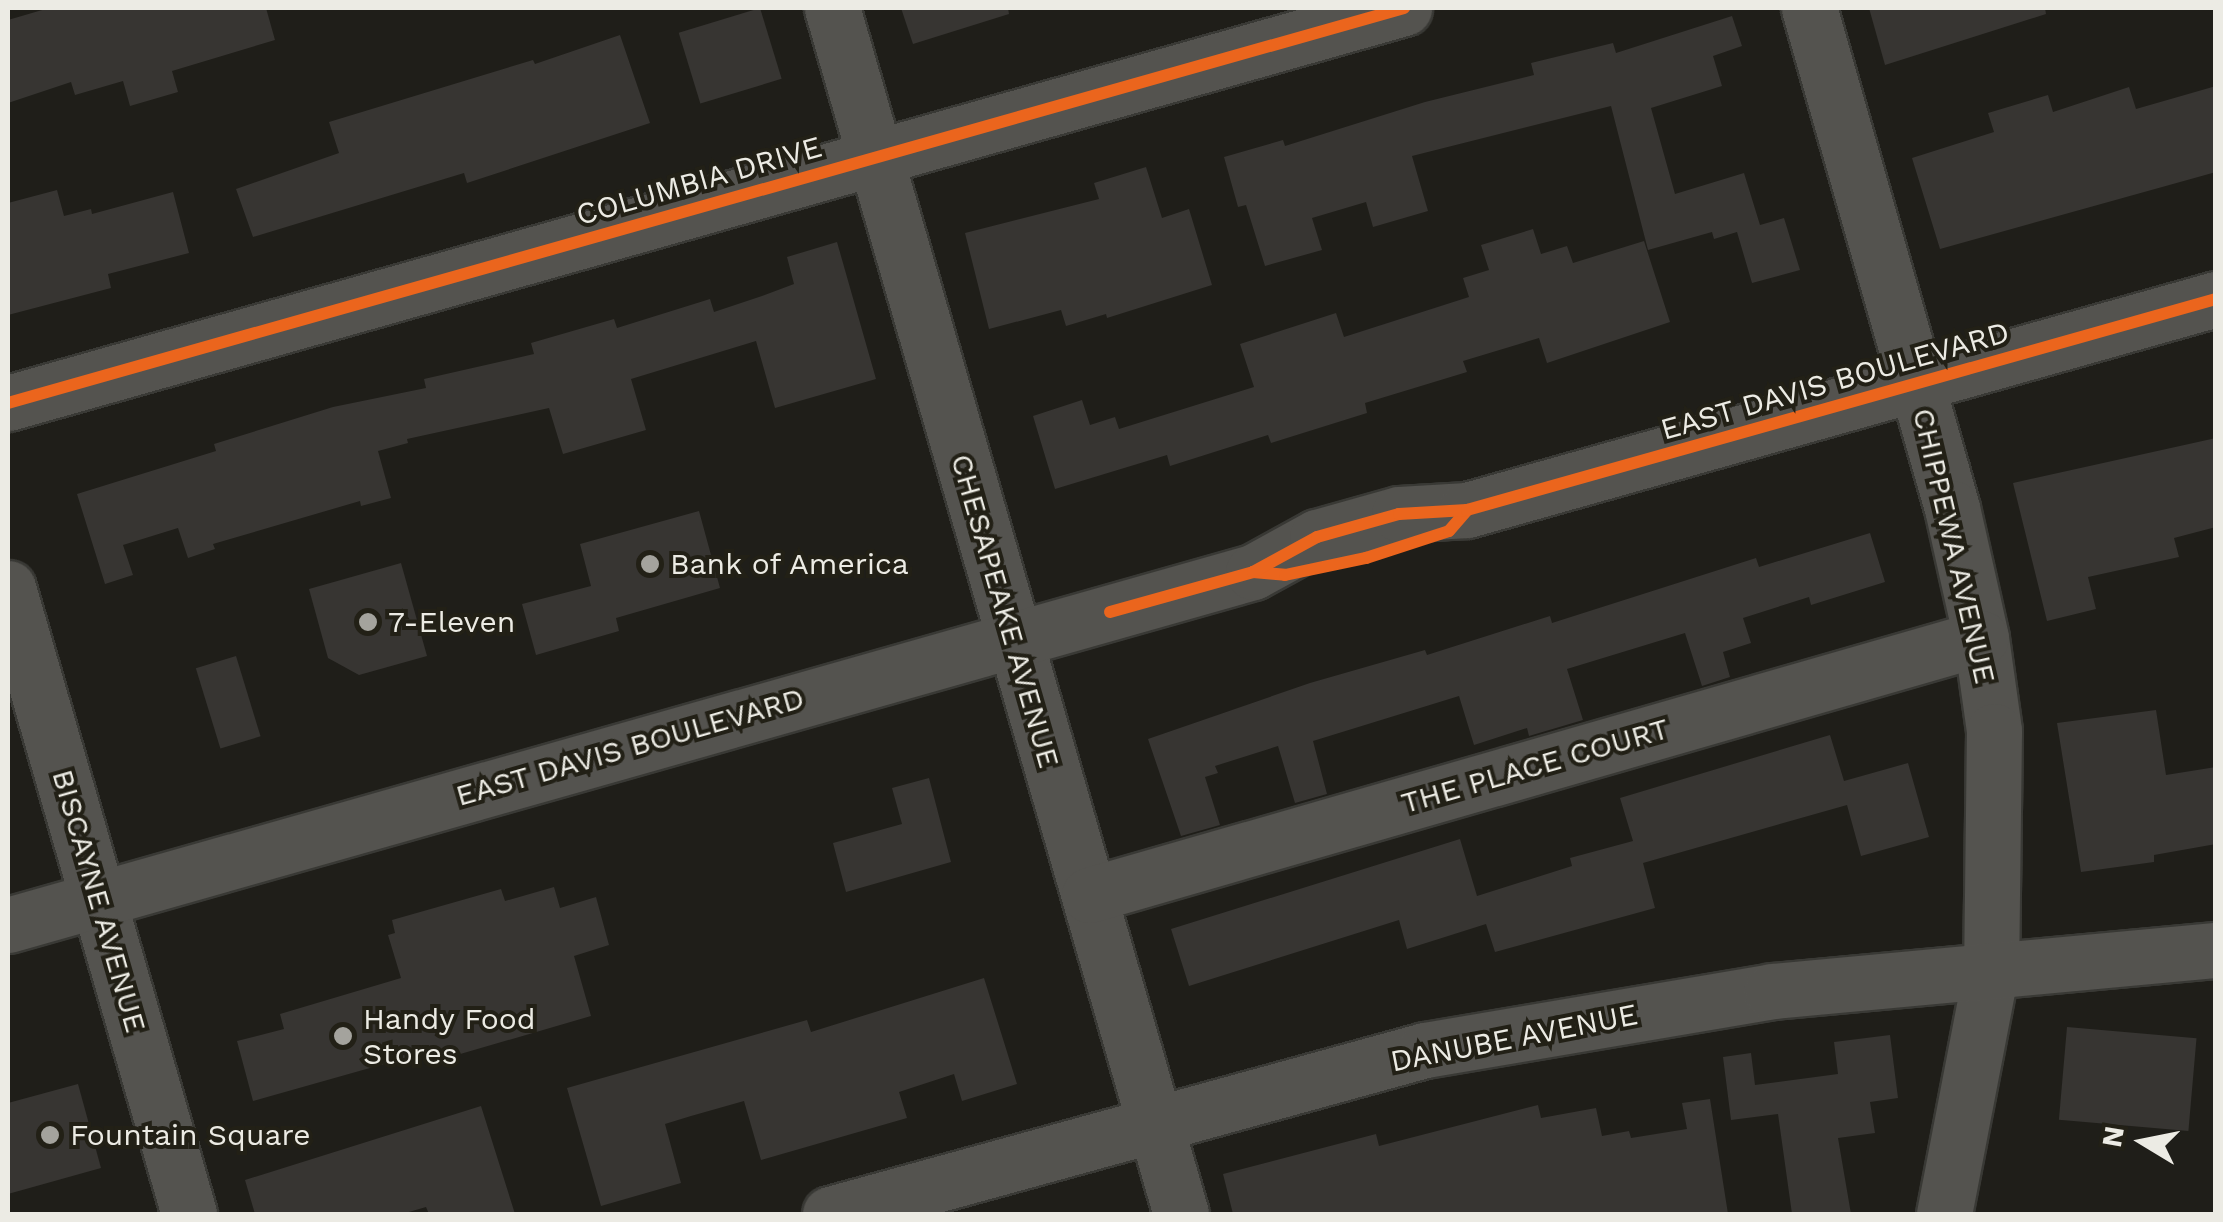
<!DOCTYPE html>
<style>
body{margin:0}
#map{position:relative;width:2223px;height:1222px;overflow:hidden;background:#1f1e19;font-family:"Work Sans",sans-serif}
div>[style]{position:absolute}
[style*='--x']{left:calc(var(--x)*1px);top:calc(var(--y)*1px);width:calc(var(--w)*1px);rotate:calc(var(--a)*1deg)}
.building>*{inset:0;background:#373532;transform-origin:0 0}
.roads{filter:drop-shadow(2px 0 #393935) drop-shadow(-2px 0 #393935) drop-shadow(0 2px #393935) drop-shadow(0 -2px #393935)}
.minor>*{height:55px;margin:-27.5px;padding:0 27.5px;transform-origin:27.5px;border-radius:27.5px;background:#54534f}
.cycleway>*{height:12px;margin:-6px;padding:0 6px;transform-origin:6px;border-radius:6px;background:#eb651d}
.dots>*{width:28px;height:28px;translate:-50% -50%;box-sizing:border-box;border:5px solid #222016;border-radius:50%}
span{translate:-50% -50%;white-space:nowrap;text-align:center;line-height:1.15;-webkit-text-stroke:8px #222016;paint-order:stroke}
.street-label{font-size:30px;color:#ecebe4}
.poi-label{font-size:30px;color:#ecebe4}
.left{translate:0 -50%;text-align:left}
.frame{position:absolute;inset:0;border:10px solid #ecebe4;pointer-events:none}
.north{position:absolute;left:2093px;top:1092px;width:100px;height:100px;-webkit-text-stroke:8px #222016;paint-order:stroke;rotate:280deg;font-size:28px;font-weight:700;line-height:40px;text-align:center;color:#ecebe4}
.north::after{content:'';display:block;margin:auto;width:35px;height:45px;background:#ecebe4;clip-path:polygon(50% 0,100% 100%,50% 72%,0 100%)}
</style>
<div id="map">
<div class="building">
<i style="clip-path:polygon(49px 8px,266px 8px,275px 40px,172px 71px,178px 92px,130px 106px,123px 81px,75px 95px,71px 82px,8px 103px,8px 20px)"></i>
<i style="left:760px;top:8px;width:74px;height:85px;rotate:73deg"></i>
<i style="clip-path:polygon(901px 8px,1008px 8px,1009px 14px,913px 44px)"></i>
<i style="clip-path:polygon(1869px 8px,2045px 8px,2046px 14px,1885px 65px)"></i>
<i style="clip-path:polygon(1732px 16px,1742px 46px,1713px 56px,1722px 86px,1651px 108px,1675px 194px,1744px 173px,1760px 225px,1784px 218px,1800px 270px,1752px 283px,1737px 232px,1714px 239px,1712px 232px,1648px 250px,1611px 106px,1412px 156px,1428px 211px,1373px 227px,1366px 202px,1312px 218px,1322px 250px,1265px 266px,1246px 205px,1238px 207px,1224px 157px,1283px 140px,1285px 146px,1425px 102px,1534px 75px,1531px 63px,1613px 43px,1616px 53px)"></i>
<i style="clip-path:polygon(620px 35px,650px 123px,467px 183px,464px 173px,253px 237px,236px 189px,339px 153px,329px 122px,533px 60px,535px 64px)"></i>
<i style="clip-path:polygon(2216px 86px,2216px 172px,1940px 249px,1912px 158px,1994px 132px,1988px 113px,2048px 95px,2053px 112px,2129px 87px,2136px 109px)"></i>
<i style="clip-path:polygon(1146px 167px,1162px 218px,1189px 209px,1212px 285px,1107px 318px,1106px 314px,1066px 326px,1061px 310px,989px 329px,965px 233px,1099px 199px,1094px 183px)"></i>
<i style="clip-path:polygon(57px 190px,64px 216px,91px 209px,92px 214px,173px 192px,189px 253px,108px 274px,111px 288px,8px 315px,8px 203px)"></i>
<i style="clip-path:polygon(1533px 229px,1541px 254px,1567px 246px,1573px 263px,1644px 241px,1670px 322px,1547px 363px,1539px 338px,1463px 361px,1467px 372px,1365px 403px,1367px 413px,1271px 443px,1268px 435px,1170px 466px,1167px 455px,1055px 489px,1033px 416px,1082px 400px,1090px 425px,1115px 417px,1119px 429px,1254px 387px,1240px 344px,1336px 313px,1344px 337px,1469px 297px,1463px 278px,1489px 270px,1481px 245px)"></i>
<i style="clip-path:polygon(837px 242px,876px 379px,775px 408px,756px 341px,631px 379px,646px 430px,563px 454px,549px 408px,407px 439px,408px 443px,378px 451px,391px 498px,361px 506px,360px 501px,213px 544px,215px 549px,188px 558px,178px 528px,123px 545px,133px 575px,105px 584px,77px 494px,216px 451px,214px 444px,333px 407px,426px 388px,424px 379px,534px 354px,531px 343px,614px 319px,617px 328px,710px 299px,714px 312px,762px 296px,794px 284px,787px 257px)"></i>
<i style="clip-path:polygon(2216px 438px,2216px 527px,2174px 538px,2179px 557px,2088px 577px,2096px 609px,2047px 621px,2013px 483px)"></i>
<i style="clip-path:polygon(699px 511px,720px 588px,616px 618px,619px 631px,536px 655px,522px 604px,591px 586px,580px 544px)"></i>
<i style="clip-path:polygon(1870px 533px,1885px 582px,1811px 605px,1809px 597px,1743px 618px,1751px 643px,1723px 652px,1730px 677px,1702px 686px,1685px 633px,1567px 669px,1583px 720px,1529px 736px,1527px 728px,1474px 745px,1459px 696px,1313px 741px,1327px 794px,1295px 803px,1278px 746px,1215px 766px,1218px 773px,1205px 777px,1220px 825px,1181px 836px,1148px 739px,1310px 683px,1425px 650px,1427px 655px,1550px 616px,1552px 623px,1756px 558px,1759px 567px)"></i>
<i style="clip-path:polygon(401px 563px,427px 656px,359px 675px,328px 658px,309px 589px)"></i>
<i style="left:236px;top:656px;width:84px;height:42px;rotate:73deg"></i>
<i style="clip-path:polygon(2156px 710px,2166px 775px,2216px 767px,2216px 844px,2154px 855px,2154px 862px,2081px 872px,2057px 723px)"></i>
<i style="clip-path:polygon(1830px 735px,1844px 781px,1908px 763px,1929px 837px,1861px 856px,1847px 805px,1643px 863px,1655px 908px,1495px 952px,1486px 924px,1407px 949px,1399px 920px,1189px 986px,1171px 929px,1460px 839px,1477px 896px,1572px 866px,1570px 858px,1633px 841px,1620px 798px)"></i>
<i style="clip-path:polygon(929px 778px,951px 862px,846px 892px,833px 843px,902px 824px,892px 788px)"></i>
<i style="clip-path:polygon(554px 887px,560px 908px,596px 897px,609px 945px,574px 956px,591px 1016px,426px 1064px,423px 1053px,253px 1101px,237px 1041px,284px 1029px,280px 1014px,401px 978px,388px 935px,395px 933px,392px 920px,501px 889px,505px 901px)"></i>
<i style="clip-path:polygon(984px 978px,1017px 1084px,962px 1101px,954px 1074px,899px 1092px,907px 1118px,761px 1160px,744px 1101px,691px 1116px,665px 1124px,681px 1183px,601px 1206px,567px 1088px,807px 1020px,811px 1032px)"></i>
<i style="left:2067px;top:1027px;width:130px;height:93px;rotate:5deg"></i>
<i style="clip-path:polygon(1890px 1035px,1898px 1098px,1870px 1102px,1875px 1133px,1838px 1138px,1851px 1214px,1792px 1214px,1778px 1114px,1731px 1120px,1723px 1057px,1751px 1053px,1755px 1085px,1838px 1074px,1834px 1042px)"></i>
<i style="clip-path:polygon(78px 1084px,101px 1168px,8px 1194px,8px 1103px)"></i>
<i style="clip-path:polygon(1710px 1099px,1728px 1214px,1233px 1214px,1223px 1174px,1376px 1134px,1379px 1146px,1538px 1105px,1541px 1118px,1596px 1108px,1602px 1136px,1629px 1131px,1631px 1138px,1687px 1129px,1682px 1103px)"></i>
<i style="clip-path:polygon(481px 1106px,515px 1214px,429px 1214px,426px 1207px,402px 1214px,255px 1214px,245px 1180px)"></i>
</div>
<div class="roads">
<div class="minor">
<i style="--x:832;--y:8;--w:1255;--a:73.86"></i>
<i style="--x:1809;--y:8;--w:520;--a:74.04"></i>
<i style="--x:1952;--y:508;--w:133;--a:77.4"></i>
<i style="--x:1981;--y:638;--w:94;--a:82"></i>
<i style="--x:1994;--y:731;--w:239;--a:90.7"></i>
<i style="--x:1991;--y:970;--w:248;--a:100.9"></i>
<i style="--x:8;--y:403;--w:1451;--a:-15.8"></i>
<i style="--x:8;--y:588;--w:652;--a:73.87"></i>
<i style="--x:1089;--y:895;--w:928;--a:-16.07"></i>
<i style="--x:8;--y:925;--w:1294;--a:-15.83"></i>
<i style="--x:1253;--y:572;--w:73;--a:-28.7"></i>
<i style="--x:1317;--y:537;--w:85;--a:-15.7"></i>
<i style="--x:1399;--y:514;--w:68;--a:-3.4"></i>
<i style="--x:1467;--y:510;--w:778;--a:-15.73"></i>
<i style="--x:830;--y:1214;--w:617;--a:-15.41"></i>
<i style="--x:1425;--y:1050;--w:352;--a:-9.6"></i>
<i style="--x:1772;--y:991;--w:446;--a:-5.3"></i>
</div>
</div>
<div class="cycleway">
<i style="--x:8;--y:403;--w:1451;--a:-15.8"></i>
<i style="--x:1253;--y:572;--w:32;--a:5"></i>
<i style="--x:1285;--y:575;--w:83;--a:-11.9"></i>
<i style="--x:1366;--y:558;--w:87;--a:-18"></i>
<i style="--x:1449;--y:531;--w:28;--a:-49"></i>
<i style="--x:1110;--y:612;--w:148;--a:-15.6"></i>
<i style="--x:1253;--y:572;--w:73;--a:-28.7"></i>
<i style="--x:1317;--y:537;--w:85;--a:-15.7"></i>
<i style="--x:1399;--y:514;--w:68;--a:-3.4"></i>
<i style="--x:1467;--y:510;--w:778;--a:-15.73"></i>
</div>
<div class="dots">
<i style="left:650px;top:564px;background:#a4a39d"></i>
<i style="left:368px;top:622px;background:#a4a39d"></i>
<i style="left:343px;top:1036px;background:#a4a39d"></i>
<i style="left:50px;top:1135px;background:#a4a39d"></i>
</div>
<div class="street-label">
<span style="left:699px;top:181px;rotate:-16deg">COLUMBIA DRIVE</span>
<span style="left:1835px;top:381px;rotate:-16deg">EAST DAVIS BOULEVARD</span>
<span style="left:1954px;top:546px;rotate:77deg">CHIPPEWA AVENUE</span>
<span style="left:1005px;top:611px;rotate:74deg">CHESAPEAKE AVENUE</span>
<span style="left:630px;top:747px;rotate:-16deg">EAST DAVIS BOULEVARD</span>
<span style="left:1535px;top:766px;rotate:-16deg">THE PLACE COURT</span>
<span style="left:99px;top:901px;rotate:74deg">BISCAYNE AVENUE</span>
<span style="left:1514px;top:1038px;rotate:-11deg">DANUBE AVENUE</span>
</div>
<div class="poi-label">
<span class="left" style="left:670px;top:564px">Bank of America</span>
<span class="left" style="left:388px;top:622px">7-Eleven</span>
<span class="left" style="left:363px;top:1036px">Handy Food<br>Stores</span>
<span class="left" style="left:70px;top:1135px">Fountain Square</span>
</div>
<div class="frame"></div>
<div class="north">N</div>
</div>
